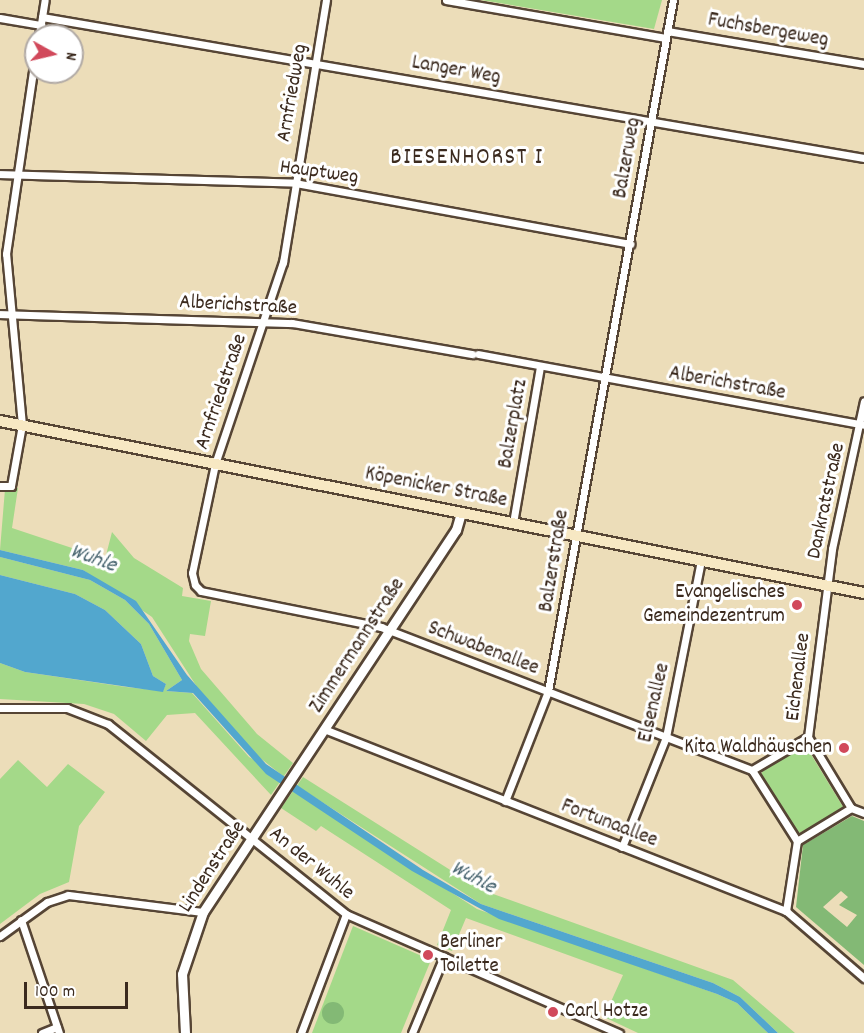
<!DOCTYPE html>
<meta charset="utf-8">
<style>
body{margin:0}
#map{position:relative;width:864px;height:1033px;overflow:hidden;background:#ecddb9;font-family:Dekko,sans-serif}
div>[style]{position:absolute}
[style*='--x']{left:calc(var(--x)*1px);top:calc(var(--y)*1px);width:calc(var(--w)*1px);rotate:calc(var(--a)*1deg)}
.green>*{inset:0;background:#a4d989}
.forest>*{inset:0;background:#83b975}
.round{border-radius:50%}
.water>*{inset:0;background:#52a7ce}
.roads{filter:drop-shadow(2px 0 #564535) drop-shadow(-2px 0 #564535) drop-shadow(0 2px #564535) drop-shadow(0 -2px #564535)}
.minor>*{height:7px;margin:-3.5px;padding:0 3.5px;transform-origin:3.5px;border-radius:3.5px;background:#fff}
.tertiary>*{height:9px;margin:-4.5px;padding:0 4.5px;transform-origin:4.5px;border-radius:4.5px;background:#fff}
.secondary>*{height:10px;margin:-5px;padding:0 5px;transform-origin:5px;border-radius:5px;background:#f7e8c3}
.dots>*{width:16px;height:16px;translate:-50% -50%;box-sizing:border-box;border:3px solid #fff;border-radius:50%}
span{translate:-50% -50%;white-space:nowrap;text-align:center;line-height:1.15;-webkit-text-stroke:6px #fff;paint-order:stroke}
.street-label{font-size:21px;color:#3b2a1e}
.poi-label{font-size:21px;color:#3b2a1e}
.right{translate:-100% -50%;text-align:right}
.left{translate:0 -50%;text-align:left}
.water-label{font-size:22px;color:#45626d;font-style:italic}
.quarter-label{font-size:24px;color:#3b2a1e;letter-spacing:1.5px}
.north{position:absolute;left:24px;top:24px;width:60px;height:60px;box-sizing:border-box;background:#fff;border:2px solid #b1aaa5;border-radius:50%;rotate:98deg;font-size:16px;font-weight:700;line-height:24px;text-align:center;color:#3b2a1e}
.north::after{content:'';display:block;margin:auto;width:21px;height:27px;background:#d1495b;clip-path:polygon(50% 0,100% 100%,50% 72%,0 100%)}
.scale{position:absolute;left:24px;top:982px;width:104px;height:27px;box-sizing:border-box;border:3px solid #3b2a1e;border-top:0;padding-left:8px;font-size:18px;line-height:21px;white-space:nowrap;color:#3b2a1e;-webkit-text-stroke:4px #fff;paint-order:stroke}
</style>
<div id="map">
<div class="green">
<i style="clip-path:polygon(481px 0,662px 0,654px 29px)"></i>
<i style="clip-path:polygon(18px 488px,12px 528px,105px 559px,112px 532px,134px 558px,183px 588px,182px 596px,211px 601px,205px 636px,190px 634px,189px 641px,201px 669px,257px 734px,293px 763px,271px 795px,195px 713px,167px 715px,146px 741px,114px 714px,84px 704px,0 699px,0 663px,25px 672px,126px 687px,163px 691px,166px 684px,153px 676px,141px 644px,105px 610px,75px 594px,0 575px,0 557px,90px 580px,125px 600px,149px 624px,182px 680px,166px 691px,192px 693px,249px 757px,283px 776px,255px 754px,199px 690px,152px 617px,83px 570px,0 550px,5px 489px)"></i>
<i style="clip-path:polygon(804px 743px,845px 810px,795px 835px,761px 776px,763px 768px)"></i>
<i style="clip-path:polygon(18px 760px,47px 787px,68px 764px,105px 792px,79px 826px,69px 882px,40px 894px,0 924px,0 779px)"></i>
<i style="clip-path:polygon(303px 777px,482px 890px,733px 980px,795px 1033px,778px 1033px,740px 997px,713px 983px,481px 904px,297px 786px,294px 791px,477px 909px,717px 994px,737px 1003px,768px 1033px,638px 1033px,604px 1017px,623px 975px,466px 918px,452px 951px,437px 945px,451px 910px,321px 826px,316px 831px,281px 808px)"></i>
<i style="clip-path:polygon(353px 926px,431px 960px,401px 1033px,312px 1033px)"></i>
</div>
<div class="forest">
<i style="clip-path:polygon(evenodd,852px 816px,864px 821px,864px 965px,796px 907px,803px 845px,852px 816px,841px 891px,848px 897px,839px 905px,857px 915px,847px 927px,823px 907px,841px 891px)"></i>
<i class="round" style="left:322px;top:1002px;width:22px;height:22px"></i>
</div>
<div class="water">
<i style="clip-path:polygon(0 550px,83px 570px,136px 601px,187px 675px,266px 764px,423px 870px,481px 904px,713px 983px,740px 997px,778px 1033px,768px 1033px,737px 1003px,717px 994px,499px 919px,412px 871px,266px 774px,193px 693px,166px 691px,182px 680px,149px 624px,125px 600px,90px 580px,0 557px)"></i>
<i style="clip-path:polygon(0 575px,75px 594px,105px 610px,141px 644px,153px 676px,166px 684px,163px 692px,25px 672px,0 663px)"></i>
</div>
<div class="roads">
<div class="minor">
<i style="--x:326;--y:0;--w:266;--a:99.3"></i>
<i style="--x:283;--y:262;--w:213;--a:108.6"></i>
<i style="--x:215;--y:464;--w:111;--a:101.9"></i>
<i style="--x:192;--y:573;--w:12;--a:76"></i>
<i style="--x:195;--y:585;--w:8;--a:45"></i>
<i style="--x:201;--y:591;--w:184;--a:11.3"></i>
<i style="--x:381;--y:627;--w:398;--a:21.1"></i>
<i style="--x:446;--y:0;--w:223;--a:9.8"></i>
<i style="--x:42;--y:17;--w:834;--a:9.73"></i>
<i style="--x:0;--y:18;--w:42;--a:9.7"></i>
<i style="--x:667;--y:31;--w:200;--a:9.5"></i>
<i style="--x:39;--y:36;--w:36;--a:-81"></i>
<i style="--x:0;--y:174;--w:295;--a:1.7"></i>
<i style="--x:295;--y:183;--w:341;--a:10.3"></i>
<i style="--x:0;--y:314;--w:292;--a:1.8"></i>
<i style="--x:292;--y:323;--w:183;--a:9.8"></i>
<i style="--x:478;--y:354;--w:392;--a:10.4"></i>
<i style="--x:0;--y:486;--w:11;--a:0"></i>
<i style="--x:11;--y:486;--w:62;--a:-79.8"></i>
<i style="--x:22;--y:425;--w:172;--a:-95.3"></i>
<i style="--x:6;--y:254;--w:204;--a:-81.6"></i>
<i style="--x:513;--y:523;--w:159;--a:-80.2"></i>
<i style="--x:0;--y:708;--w:67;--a:0"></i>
<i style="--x:67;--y:708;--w:44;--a:21.3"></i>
<i style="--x:108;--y:724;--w:305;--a:38.6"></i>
<i style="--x:346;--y:914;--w:298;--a:23.6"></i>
<i style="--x:324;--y:729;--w:497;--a:21.5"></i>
<i style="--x:786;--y:911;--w:103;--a:40.7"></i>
<i style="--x:808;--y:737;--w:190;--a:-82.7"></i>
<i style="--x:832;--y:549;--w:151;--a:-77.8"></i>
<i style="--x:808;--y:737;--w:83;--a:58.8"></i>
<i style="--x:851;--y:808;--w:63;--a:148.6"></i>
<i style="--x:797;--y:841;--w:84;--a:-122.4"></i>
<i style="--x:752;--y:770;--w:65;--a:-30.5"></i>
<i style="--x:505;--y:801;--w:118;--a:-68.6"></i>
<i style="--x:548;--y:691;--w:702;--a:-79.75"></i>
<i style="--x:851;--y:808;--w:14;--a:21"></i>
<i style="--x:622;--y:847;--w:118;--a:-68.2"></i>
<i style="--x:666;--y:737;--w:180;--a:-78.8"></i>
<i style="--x:786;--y:911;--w:71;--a:-81.1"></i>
<i style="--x:21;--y:920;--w:119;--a:71.4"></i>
<i style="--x:0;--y:936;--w:58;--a:-35.9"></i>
<i style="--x:47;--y:902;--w:22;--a:-18"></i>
<i style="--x:68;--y:895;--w:136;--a:7.2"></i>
<i style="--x:42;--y:1033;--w:16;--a:-22"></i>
<i style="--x:301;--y:1033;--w:127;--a:-69.3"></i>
<i style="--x:412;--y:1033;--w:83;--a:-67.4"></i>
</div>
<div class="tertiary">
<i style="--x:185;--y:1033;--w:59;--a:-92.9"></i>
<i style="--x:182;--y:974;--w:65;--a:-71.3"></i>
<i style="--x:203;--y:912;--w:458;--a:-56.5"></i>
<i style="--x:456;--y:530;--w:18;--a:-74"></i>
</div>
<div class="secondary">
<i style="--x:0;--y:421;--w:881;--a:11.26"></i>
</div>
</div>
<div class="dots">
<i style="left:797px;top:605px;background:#d1495b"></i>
<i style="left:844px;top:748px;background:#d1495b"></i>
<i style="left:428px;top:955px;background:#d1495b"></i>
<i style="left:553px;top:1012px;background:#d1495b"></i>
</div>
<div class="street-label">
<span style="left:768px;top:31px;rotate:10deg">Fuchsbergeweg</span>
<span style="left:456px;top:71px;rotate:10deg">Langer Weg</span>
<span style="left:293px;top:93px;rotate:-80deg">Arnfriedweg</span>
<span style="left:628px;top:158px;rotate:-80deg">Balzerweg</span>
<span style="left:319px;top:173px;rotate:8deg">Hauptweg</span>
<span style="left:238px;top:306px;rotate:3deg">Alberichstraße</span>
<span style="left:727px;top:384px;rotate:10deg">Alberichstraße</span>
<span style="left:222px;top:392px;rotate:-71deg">Arnfriedstraße</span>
<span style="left:514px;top:424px;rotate:-80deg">Balzerplatz</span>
<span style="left:436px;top:488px;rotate:11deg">Köpenicker Straße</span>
<span style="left:827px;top:501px;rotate:-78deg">Dankratstraße</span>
<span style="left:555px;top:561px;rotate:-81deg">Balzerstraße</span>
<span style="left:358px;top:646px;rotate:-57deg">Zimmermannstraße</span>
<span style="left:483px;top:649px;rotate:21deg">Schwabenallee</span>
<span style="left:799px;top:677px;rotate:-83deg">Eichenallee</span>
<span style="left:655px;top:703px;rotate:-77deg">Elsenallee</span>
<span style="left:609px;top:824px;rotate:21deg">Fortunaallee</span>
<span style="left:311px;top:864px;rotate:39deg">An der Wuhle</span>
<span style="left:213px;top:867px;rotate:-57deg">Lindenstraße</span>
</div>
<div class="poi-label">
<span class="right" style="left:785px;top:605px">Evangelisches<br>Gemeindezentrum</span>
<span class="right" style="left:832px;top:748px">Kita Waldhäuschen</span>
<span class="left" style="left:440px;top:955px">Berliner<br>Toilette</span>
<span class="left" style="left:565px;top:1012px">Carl Hotze</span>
</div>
<div class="water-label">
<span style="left:93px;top:559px;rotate:20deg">Wuhle</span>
<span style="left:473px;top:878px;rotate:28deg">Wuhle</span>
</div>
<div class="quarter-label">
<span style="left:467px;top:159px">BIESENHORST I</span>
</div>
<div class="north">N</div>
<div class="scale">100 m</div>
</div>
